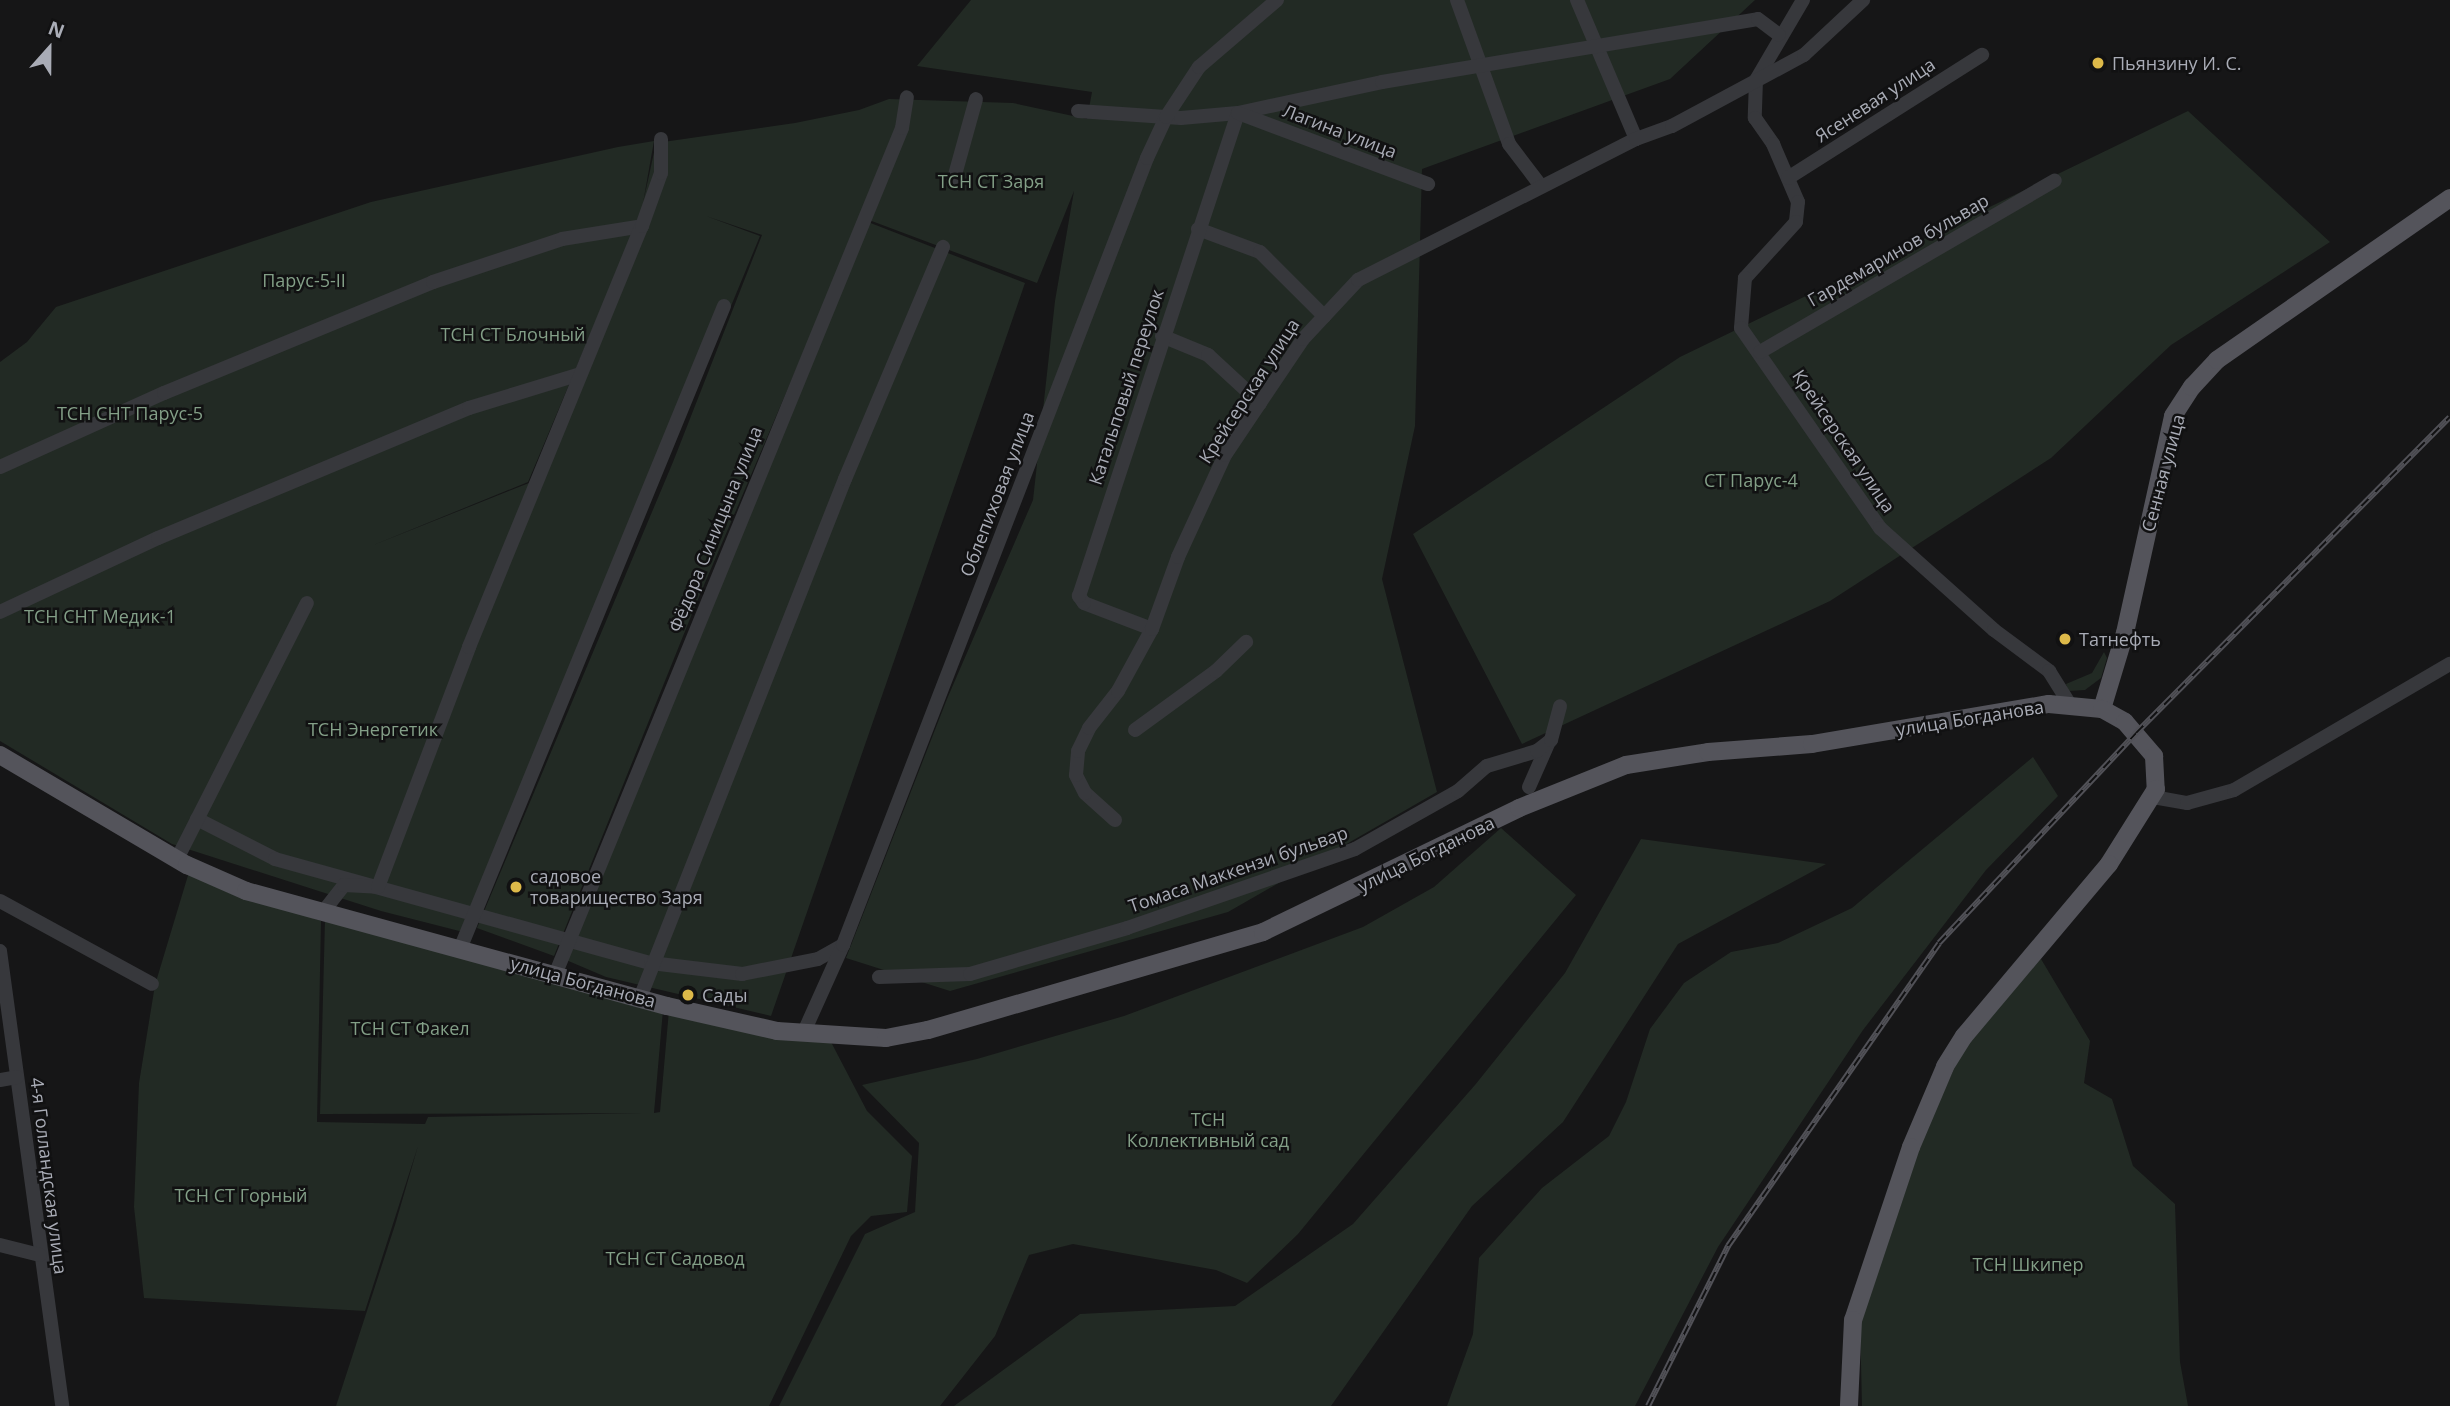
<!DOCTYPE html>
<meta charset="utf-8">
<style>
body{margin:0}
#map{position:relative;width:2450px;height:1406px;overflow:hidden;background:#161617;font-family:"Open Sans",sans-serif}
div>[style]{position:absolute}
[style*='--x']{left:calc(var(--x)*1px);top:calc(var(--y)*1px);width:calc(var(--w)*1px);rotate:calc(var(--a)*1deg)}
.green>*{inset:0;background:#222a24}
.minor>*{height:14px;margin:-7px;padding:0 7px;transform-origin:7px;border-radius:7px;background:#37383c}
.major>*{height:18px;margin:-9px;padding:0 9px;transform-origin:9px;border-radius:9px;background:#54545b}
.rail>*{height:6px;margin-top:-3px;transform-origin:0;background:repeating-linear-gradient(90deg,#111112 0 10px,#515157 0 20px);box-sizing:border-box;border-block:2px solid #515157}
.dots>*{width:19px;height:19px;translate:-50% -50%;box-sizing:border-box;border:4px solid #111112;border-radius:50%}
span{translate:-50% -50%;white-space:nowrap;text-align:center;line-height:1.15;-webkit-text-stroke:5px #111112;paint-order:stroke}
.poi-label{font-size:18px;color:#a9acb6}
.left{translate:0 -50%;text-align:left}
.street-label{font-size:18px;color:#a9acb6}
.park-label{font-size:18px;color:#839f87}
.north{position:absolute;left:14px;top:14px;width:70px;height:70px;-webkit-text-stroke:5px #111112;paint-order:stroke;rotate:21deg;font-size:19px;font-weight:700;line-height:28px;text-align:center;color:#a9acb6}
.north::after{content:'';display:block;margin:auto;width:24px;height:32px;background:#a9acb6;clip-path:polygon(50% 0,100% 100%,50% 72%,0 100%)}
</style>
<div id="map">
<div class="green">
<i style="clip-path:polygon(evenodd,971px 0,1755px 0,1670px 79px,1422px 169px,1415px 426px,1382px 579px,1437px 792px,1228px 912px,950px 991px,846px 958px,947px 699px,1033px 500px,1055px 301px,1074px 191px,1037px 283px,861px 217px,696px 604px,554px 956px,477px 928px,673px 462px,762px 235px,706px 216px,760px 236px,471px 934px,381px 911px,172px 844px,0 741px,0 362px,27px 342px,56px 307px,371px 202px,618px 147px,654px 141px,643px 203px,656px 143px,795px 123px,859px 110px,889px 99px,1013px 103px,1087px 119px,1092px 92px,917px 66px,971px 0,635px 228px,529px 483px,371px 546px,528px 482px,635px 228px)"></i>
<i style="clip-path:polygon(2188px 111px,2330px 242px,2171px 345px,2051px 458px,1830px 601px,1522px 744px,1413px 534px,1680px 357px)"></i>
<i style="clip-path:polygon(868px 222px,1025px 283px,771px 1016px,606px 977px,559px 957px)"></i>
<i style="clip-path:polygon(2104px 652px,2107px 658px,2101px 678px,2085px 690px,2068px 691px,2066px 684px,2092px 673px)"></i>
<i style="clip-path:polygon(2033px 757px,2058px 796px,1986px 870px,1863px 1030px,1718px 1247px,1635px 1406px,1447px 1406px,1473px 1334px,1479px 1258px,1542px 1188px,1609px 1136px,1626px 1102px,1650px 1029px,1684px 983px,1731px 952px,1778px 943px,1852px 908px)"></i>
<i style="clip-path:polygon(1501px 828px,1576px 895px,1298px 1234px,1247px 1283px,1216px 1270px,1073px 1244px,1029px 1255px,995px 1336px,940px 1406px,779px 1406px,865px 1234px,915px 1212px,919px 1143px,862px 1085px,977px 1059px,1124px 1016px,1363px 927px,1434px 887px)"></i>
<i style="clip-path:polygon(1641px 839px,1826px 864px,1678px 944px,1563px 1122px,1472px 1206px,1331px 1406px,954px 1406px,1080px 1314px,1235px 1306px,1353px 1224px,1475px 1085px,1565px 973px)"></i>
<i style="clip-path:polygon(189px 872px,321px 921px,317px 1122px,425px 1124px,428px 1117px,644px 1113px,320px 1114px,325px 919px,663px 1010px,654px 1113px,660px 1112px,669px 1010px,831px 1042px,867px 1111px,912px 1156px,907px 1212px,871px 1216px,851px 1236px,769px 1406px,336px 1406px,395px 1225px,418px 1146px,365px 1311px,144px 1298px,134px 1207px,139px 1083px,155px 985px)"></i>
<i style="clip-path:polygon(2041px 959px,2090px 1041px,2084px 1083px,2112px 1099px,2133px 1166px,2175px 1204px,2180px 1362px,2188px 1406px,1862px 1406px,1860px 1322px,1918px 1146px,1967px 1041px)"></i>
</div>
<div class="minor">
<i style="--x:1457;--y:0;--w:153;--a:70.1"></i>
<i style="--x:1509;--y:144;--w:53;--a:52.7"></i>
<i style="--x:1577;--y:0;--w:151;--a:67"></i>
<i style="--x:1803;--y:0;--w:93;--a:120.4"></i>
<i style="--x:1756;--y:80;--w:38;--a:92"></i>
<i style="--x:1755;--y:118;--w:32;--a:55"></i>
<i style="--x:1773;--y:144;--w:63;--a:66.7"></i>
<i style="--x:1798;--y:202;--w:20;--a:96"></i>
<i style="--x:1796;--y:222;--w:76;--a:132.3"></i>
<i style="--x:1745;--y:278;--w:50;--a:94.6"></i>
<i style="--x:1741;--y:328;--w:244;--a:55.2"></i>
<i style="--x:1880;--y:528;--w:153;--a:41.8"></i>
<i style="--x:1994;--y:630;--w:69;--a:36.7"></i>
<i style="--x:2049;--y:671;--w:38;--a:58"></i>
<i style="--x:1078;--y:111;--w:103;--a:3.9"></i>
<i style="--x:1181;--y:118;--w:57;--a:-5"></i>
<i style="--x:1238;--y:113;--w:147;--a:-12.1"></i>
<i style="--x:1382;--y:82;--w:381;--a:-9.5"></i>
<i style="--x:1758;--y:19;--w:26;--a:37"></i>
<i style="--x:1788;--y:178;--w:230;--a:-32.4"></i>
<i style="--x:953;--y:182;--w:86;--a:-74.5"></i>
<i style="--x:1198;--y:229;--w:66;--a:20.4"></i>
<i style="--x:1260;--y:252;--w:91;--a:45"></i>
<i style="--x:1162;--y:336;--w:50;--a:22.4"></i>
<i style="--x:1208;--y:355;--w:71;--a:42.7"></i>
<i style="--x:1760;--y:352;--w:341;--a:-30.2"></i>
<i style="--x:0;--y:467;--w:180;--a:-24.3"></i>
<i style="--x:164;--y:393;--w:291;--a:-22.4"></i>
<i style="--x:433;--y:282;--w:136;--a:-18.4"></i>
<i style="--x:562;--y:239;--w:81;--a:-9.2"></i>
<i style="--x:0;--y:612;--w:174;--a:-25.1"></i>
<i style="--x:158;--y:538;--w:337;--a:-22.7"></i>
<i style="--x:469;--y:408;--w:116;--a:-17"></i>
<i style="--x:1152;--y:629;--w:73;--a:-159.1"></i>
<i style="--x:1084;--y:603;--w:9;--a:-126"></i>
<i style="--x:1079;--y:596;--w:508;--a:-71.78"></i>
<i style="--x:1238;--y:113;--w:203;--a:20.5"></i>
<i style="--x:1135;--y:730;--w:100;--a:-36.1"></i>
<i style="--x:1216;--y:671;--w:42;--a:-44"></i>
<i style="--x:1529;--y:787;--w:47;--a:-66.2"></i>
<i style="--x:2153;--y:797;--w:35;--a:10"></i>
<i style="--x:2187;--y:803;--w:49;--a:-15.5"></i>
<i style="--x:2234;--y:790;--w:250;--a:-30.3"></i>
<i style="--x:197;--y:819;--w:88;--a:27.1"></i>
<i style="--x:275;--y:859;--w:390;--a:15.5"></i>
<i style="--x:651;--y:963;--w:92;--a:6.9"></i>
<i style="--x:742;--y:974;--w:77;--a:-11.2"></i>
<i style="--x:818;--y:959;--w:29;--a:-29"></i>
<i style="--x:1115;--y:820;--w:40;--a:-138"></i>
<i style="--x:1085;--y:793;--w:20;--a:-117"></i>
<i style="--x:1076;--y:775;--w:24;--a:-85"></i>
<i style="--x:1078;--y:751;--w:25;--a:-64"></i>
<i style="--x:1089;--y:728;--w:47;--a:-51.9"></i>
<i style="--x:1118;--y:691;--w:71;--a:-61.3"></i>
<i style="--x:1152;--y:629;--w:77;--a:-70.1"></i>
<i style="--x:1178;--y:557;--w:112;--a:-65.3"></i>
<i style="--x:1225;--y:455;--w:140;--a:-56.1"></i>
<i style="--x:1303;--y:339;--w:81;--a:-47"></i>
<i style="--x:1358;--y:280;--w:312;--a:-26.9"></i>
<i style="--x:1636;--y:139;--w:38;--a:-20"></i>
<i style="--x:1672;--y:126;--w:150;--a:-28.3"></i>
<i style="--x:1804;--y:55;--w:81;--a:-43"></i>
<i style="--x:177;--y:859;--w:287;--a:-63.1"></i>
<i style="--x:0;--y:901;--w:173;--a:28.6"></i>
<i style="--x:323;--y:912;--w:34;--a:-52"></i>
<i style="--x:344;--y:885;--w:34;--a:3"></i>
<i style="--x:378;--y:887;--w:257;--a:-69.2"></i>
<i style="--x:469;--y:647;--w:455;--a:-67.7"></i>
<i style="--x:642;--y:226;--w:56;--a:-70.3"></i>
<i style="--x:661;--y:173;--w:34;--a:-90"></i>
<i style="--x:460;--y:949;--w:695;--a:-67.68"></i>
<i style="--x:0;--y:951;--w:459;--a:82.2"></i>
<i style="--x:555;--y:975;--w:915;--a:-67.72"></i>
<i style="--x:902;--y:128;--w:31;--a:-81"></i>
<i style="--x:879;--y:977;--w:91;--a:-1.9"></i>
<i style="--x:970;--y:974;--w:164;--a:-16.3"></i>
<i style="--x:1127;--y:928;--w:241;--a:-19.1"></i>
<i style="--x:1355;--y:849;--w:118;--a:-29.4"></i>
<i style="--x:1458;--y:791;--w:38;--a:-41"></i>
<i style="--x:1487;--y:766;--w:52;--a:-16.7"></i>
<i style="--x:1537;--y:751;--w:18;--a:-38"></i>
<i style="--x:1551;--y:740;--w:35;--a:-75"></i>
<i style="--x:640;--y:998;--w:558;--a:-68.45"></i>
<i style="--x:845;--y:479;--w:252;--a:-67.1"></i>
<i style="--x:803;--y:1034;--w:98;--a:-65.8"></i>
<i style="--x:843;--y:945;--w:844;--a:-68.88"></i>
<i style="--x:1147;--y:158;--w:45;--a:-65.1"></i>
<i style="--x:1166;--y:117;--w:60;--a:-56.6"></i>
<i style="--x:1199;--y:67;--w:103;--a:-40.7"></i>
<i style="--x:0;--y:1080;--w:17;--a:-10"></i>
<i style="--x:0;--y:1245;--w:41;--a:14"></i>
</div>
<div class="major">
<i style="--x:2102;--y:709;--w:79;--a:-73.2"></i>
<i style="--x:2125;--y:633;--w:222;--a:-77.5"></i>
<i style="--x:2173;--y:416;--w:35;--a:-57"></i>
<i style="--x:2192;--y:387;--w:37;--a:-47"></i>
<i style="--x:2217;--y:360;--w:284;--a:-34.8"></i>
<i style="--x:0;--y:755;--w:217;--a:30.5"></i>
<i style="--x:187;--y:865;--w:64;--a:23.8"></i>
<i style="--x:246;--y:891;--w:436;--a:15.3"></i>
<i style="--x:667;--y:1006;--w:113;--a:12.8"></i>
<i style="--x:777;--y:1031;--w:109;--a:3.7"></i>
<i style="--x:886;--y:1038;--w:43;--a:-10.8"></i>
<i style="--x:928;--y:1030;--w:349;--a:-16.3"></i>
<i style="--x:1263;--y:932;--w:284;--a:-25.8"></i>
<i style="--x:1519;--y:808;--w:115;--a:-21.9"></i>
<i style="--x:1626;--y:765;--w:83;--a:-9"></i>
<i style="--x:1708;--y:752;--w:104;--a:-4.4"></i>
<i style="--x:1812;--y:744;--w:240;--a:-9.6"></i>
<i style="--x:2049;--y:704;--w:53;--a:5.4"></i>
<i style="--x:2102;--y:709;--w:26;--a:29"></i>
<i style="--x:2125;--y:722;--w:45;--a:49.5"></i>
<i style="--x:2154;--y:756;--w:33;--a:87"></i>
<i style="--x:2156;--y:789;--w:89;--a:122.1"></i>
<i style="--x:2109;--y:864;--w:225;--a:130.1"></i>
<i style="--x:1964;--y:1036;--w:36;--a:122"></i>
<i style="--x:1945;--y:1067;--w:87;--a:113"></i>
<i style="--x:1911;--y:1147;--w:182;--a:108.5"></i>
<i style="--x:1853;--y:1320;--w:86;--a:92.7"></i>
</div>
<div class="rail">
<i style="--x:1648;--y:1406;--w:179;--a:-63.4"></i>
<i style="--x:1728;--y:1246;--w:369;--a:-55.1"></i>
<i style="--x:1939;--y:943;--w:288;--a:-46.8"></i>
<i style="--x:2136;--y:733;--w:445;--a:-45.2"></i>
</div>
<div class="dots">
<i style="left:2098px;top:63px;background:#ddb949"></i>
<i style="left:2065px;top:639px;background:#ddb949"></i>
<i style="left:516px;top:887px;background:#ddb949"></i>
<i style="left:688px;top:995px;background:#ddb949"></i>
</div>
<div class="poi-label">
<span class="left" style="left:2112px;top:63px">Пьянзину И. С.</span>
<span class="left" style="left:2079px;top:639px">Татнефть</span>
<span class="left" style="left:530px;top:887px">садовое<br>товарищество Заря</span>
<span class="left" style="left:702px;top:995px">Сады</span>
</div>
<div class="street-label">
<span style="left:1875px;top:100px;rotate:-33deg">Ясеневая улица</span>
<span style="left:1340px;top:131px;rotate:21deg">Лагина улица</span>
<span style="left:1898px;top:250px;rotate:-30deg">Гардемаринов бульвар</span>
<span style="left:1126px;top:387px;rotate:-72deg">Катальповый переулок</span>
<span style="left:1249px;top:391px;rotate:-57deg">Крейсерская улица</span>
<span style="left:1844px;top:441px;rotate:56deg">Крейсерская улица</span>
<span style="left:2163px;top:473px;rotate:-75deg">Сенная улица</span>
<span style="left:997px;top:494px;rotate:-69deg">Облепиховая улица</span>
<span style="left:715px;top:529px;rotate:-68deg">Фёдора Синицына улица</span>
<span style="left:1970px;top:718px;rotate:-9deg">улица Богданова</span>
<span style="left:1426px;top:854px;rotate:-26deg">улица Богданова</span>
<span style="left:1238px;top:869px;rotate:-19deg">Томаса Маккензи бульвар</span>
<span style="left:583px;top:982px;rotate:15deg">улица Богданова</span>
<span style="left:49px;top:1176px;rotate:83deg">4-я Голландская улица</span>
</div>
<div class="park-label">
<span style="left:991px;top:181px">ТСН СТ Заря</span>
<span style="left:304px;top:280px">Парус-5-II</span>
<span style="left:513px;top:334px">ТСН СТ Блочный</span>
<span style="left:130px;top:413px">ТСН СНТ Парус-5</span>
<span style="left:1751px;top:480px">СТ Парус-4</span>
<span style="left:100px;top:616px">ТСН СНТ Медик-1</span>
<span style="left:373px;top:729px">ТСН Энергетик</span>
<span style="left:410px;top:1028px">ТСН СТ Факел</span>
<span style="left:1208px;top:1130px">ТСН<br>Коллективный сад</span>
<span style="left:241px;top:1195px">ТСН СТ Горный</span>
<span style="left:675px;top:1258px">ТСН СТ Садовод</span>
<span style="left:2028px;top:1264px">ТСН Шкипер</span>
</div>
<div class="north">N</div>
</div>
